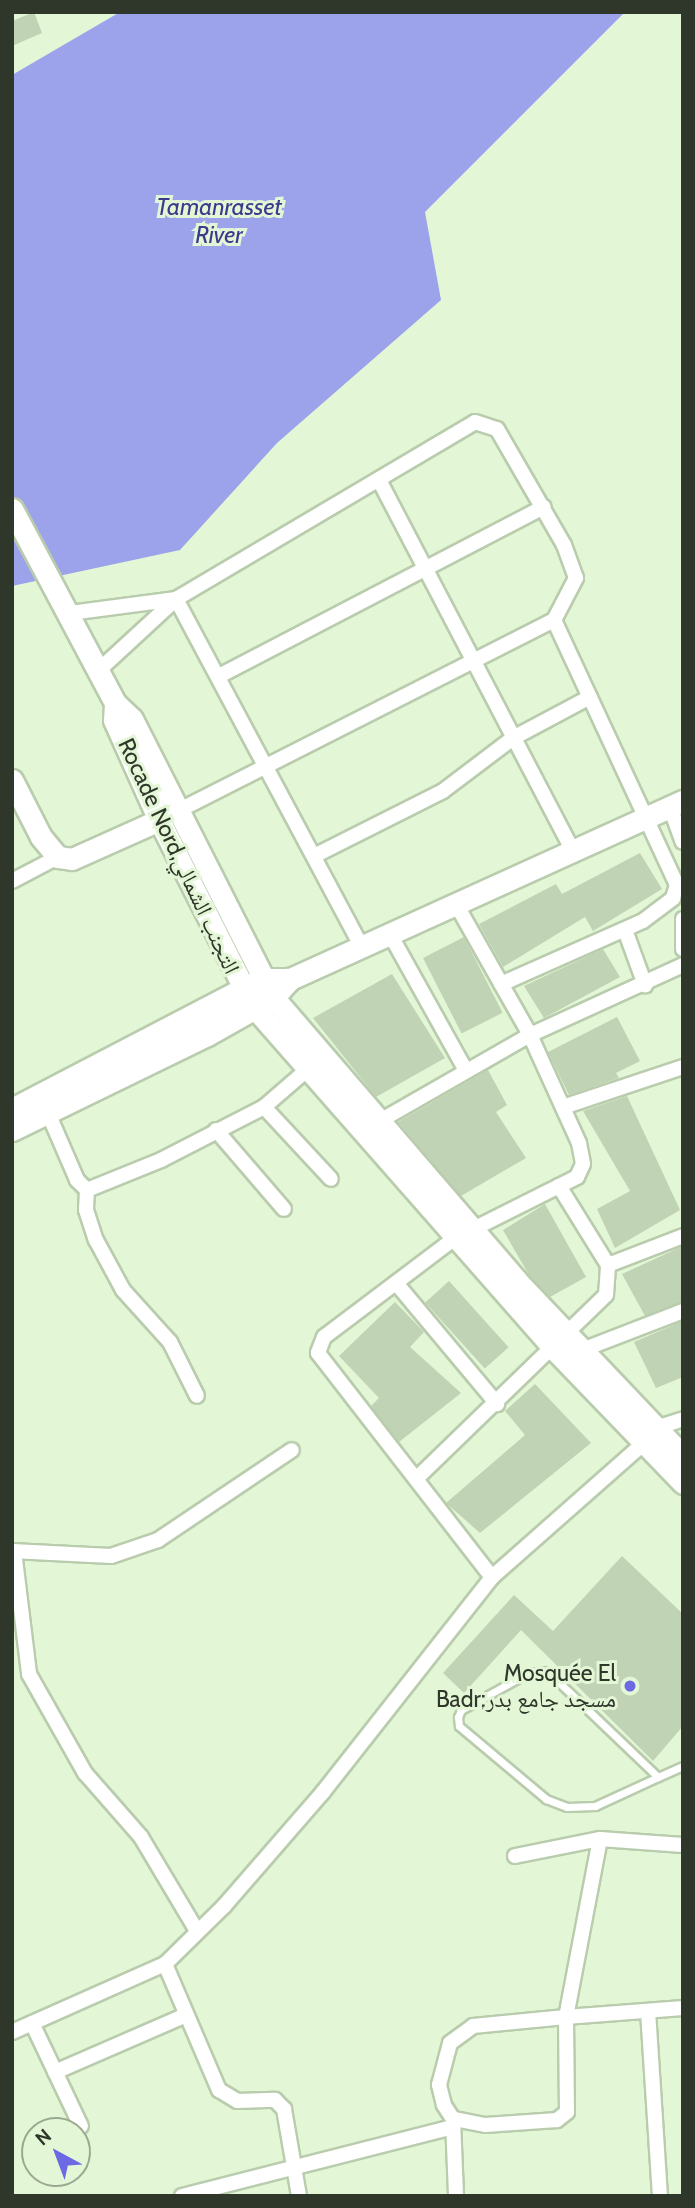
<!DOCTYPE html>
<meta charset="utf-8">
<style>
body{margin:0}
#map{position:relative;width:695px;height:2208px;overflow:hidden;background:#e3f6d6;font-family:Cabin,"Noto Naskh Arabic",sans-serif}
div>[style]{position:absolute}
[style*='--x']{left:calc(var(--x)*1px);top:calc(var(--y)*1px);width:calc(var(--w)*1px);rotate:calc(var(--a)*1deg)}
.water>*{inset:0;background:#9da3eb}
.building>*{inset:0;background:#c0d3b4;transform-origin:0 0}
.roads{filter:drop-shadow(2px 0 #b9ccad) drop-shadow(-2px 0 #b9ccad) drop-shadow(0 2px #b9ccad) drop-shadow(0 -2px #b9ccad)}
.lane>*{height:7px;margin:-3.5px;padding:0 3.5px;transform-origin:3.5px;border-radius:3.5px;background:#fff}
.street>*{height:14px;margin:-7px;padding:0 7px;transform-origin:7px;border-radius:7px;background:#fff}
.secondary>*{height:21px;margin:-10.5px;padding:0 10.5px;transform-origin:10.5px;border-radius:10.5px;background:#fff}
.primary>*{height:23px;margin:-11.5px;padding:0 11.5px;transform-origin:11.5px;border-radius:11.5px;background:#fff}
.dots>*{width:19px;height:19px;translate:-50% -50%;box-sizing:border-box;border:4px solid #e3f6d6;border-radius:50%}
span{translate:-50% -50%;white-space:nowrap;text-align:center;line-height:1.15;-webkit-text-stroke:6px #e3f6d6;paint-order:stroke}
.street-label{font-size:23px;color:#2f362a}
.poi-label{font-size:23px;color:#2f362a}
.right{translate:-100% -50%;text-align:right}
.water-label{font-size:24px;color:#3d3a8d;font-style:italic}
.frame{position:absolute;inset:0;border:14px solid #2f362a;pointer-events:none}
.north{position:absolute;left:21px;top:2117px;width:70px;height:70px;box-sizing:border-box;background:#e3f6d6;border:2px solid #9ba991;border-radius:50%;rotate:319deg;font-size:19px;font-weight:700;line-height:28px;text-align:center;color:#2f362a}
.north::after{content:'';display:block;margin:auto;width:24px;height:32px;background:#6b69e3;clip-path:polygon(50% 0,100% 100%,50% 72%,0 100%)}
</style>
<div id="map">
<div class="water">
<i style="clip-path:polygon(120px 12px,625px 12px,425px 212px,441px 300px,277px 443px,180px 550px,12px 586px,12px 75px)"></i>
</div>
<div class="building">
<i style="clip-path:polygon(34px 12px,42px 33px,12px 46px,12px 21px)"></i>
<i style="clip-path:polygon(640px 853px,662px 889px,593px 931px,585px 917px,503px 967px,479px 924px,556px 884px,562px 894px)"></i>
<i style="left:464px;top:937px;width:85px;height:46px;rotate:63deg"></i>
<i style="clip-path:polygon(603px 949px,620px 977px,544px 1018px,524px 986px)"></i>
<i style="clip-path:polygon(392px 974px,445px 1058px,376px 1097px,313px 1018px)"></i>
<i style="clip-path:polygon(617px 1017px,640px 1061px,616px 1073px,619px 1078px,569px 1095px,548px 1052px)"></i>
<i style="clip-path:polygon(488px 1070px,507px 1105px,496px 1112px,526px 1158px,461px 1196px,398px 1122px)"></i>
<i style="clip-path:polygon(627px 1096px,680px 1210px,615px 1248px,597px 1209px,630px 1191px,583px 1111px)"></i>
<i style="clip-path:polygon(545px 1204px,586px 1277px,550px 1297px,529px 1275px,503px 1230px)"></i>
<i style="clip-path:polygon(683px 1246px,683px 1302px,645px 1316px,622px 1274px)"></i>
<i style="left:449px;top:1281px;width:89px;height:32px;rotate:48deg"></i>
<i style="clip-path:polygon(395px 1302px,424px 1332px,410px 1347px,461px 1393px,399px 1442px,371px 1406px,379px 1398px,339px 1356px)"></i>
<i style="clip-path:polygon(683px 1321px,683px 1377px,656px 1388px,634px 1342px)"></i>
<i style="clip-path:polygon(535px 1384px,591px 1443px,480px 1533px,446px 1503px,525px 1435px,505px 1411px)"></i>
<i style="clip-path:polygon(622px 1556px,683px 1614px,683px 1726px,653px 1761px,521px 1630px,464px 1693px,443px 1673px,514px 1595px,553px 1631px)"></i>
</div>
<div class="roads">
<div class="lane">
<i style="--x:658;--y:1777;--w:153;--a:-136.3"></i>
<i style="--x:547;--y:1671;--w:19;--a:174"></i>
<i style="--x:528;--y:1673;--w:77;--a:151.1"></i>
<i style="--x:461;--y:1710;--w:8;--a:113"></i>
<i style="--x:458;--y:1717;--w:9;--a:84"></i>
<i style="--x:459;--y:1726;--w:114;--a:40"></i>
<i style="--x:546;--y:1799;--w:22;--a:21"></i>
<i style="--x:567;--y:1807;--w:28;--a:-2"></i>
<i style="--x:595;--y:1806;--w:69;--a:-24.7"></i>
<i style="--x:658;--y:1777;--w:27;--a:-24"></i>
</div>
<div class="street">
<i style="--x:379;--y:480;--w:419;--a:62.4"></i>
<i style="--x:176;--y:599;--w:397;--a:61.9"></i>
<i style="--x:70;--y:613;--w:107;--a:-7.5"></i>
<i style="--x:99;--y:670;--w:105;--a:-42.7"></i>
<i style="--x:176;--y:599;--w:347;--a:-30.6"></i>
<i style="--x:475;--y:422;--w:23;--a:18"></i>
<i style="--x:497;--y:429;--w:134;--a:60"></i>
<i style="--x:564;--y:545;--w:35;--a:70"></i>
<i style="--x:576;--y:578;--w:47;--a:117.6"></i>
<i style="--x:554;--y:620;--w:427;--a:153.1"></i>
<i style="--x:219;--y:676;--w:366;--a:-27.5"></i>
<i style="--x:670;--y:807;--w:37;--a:70"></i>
<i style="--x:314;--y:856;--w:144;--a:-26.7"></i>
<i style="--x:443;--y:791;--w:88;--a:-37.1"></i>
<i style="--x:513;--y:738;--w:87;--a:-28"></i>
<i style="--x:12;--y:881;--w:52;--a:-27.6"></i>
<i style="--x:456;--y:904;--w:150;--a:60.5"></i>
<i style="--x:530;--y:1035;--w:119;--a:65.6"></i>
<i style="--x:579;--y:1143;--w:21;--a:79"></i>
<i style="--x:583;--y:1164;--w:14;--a:115"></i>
<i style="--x:577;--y:1177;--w:136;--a:153.4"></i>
<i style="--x:455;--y:1238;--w:164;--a:142.9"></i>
<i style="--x:324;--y:1337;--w:17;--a:111"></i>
<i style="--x:318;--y:1353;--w:284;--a:52.2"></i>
<i style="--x:683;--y:919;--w:30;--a:90"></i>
<i style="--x:625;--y:930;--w:59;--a:70"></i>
<i style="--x:391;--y:936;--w:152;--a:60.9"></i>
<i style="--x:501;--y:984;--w:155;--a:-23.9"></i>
<i style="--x:643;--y:921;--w:38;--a:-37"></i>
<i style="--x:673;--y:898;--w:14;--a:-73"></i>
<i style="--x:677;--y:885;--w:292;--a:-114.9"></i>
<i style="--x:45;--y:1106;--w:81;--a:66.6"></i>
<i style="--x:77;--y:1180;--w:14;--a:45"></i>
<i style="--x:87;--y:1190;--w:80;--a:-22.1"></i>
<i style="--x:161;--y:1160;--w:116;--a:-27.2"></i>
<i style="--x:264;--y:1107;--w:60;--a:-40.9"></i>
<i style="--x:264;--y:1107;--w:98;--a:47.1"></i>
<i style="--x:563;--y:1107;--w:126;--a:-18.4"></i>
<i style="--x:378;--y:1122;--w:175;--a:-29.8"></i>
<i style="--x:530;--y:1035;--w:168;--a:-24.6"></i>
<i style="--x:216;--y:1130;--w:104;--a:49.3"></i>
<i style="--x:87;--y:1190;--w:20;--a:93"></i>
<i style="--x:86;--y:1210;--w:32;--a:72"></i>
<i style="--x:96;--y:1240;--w:57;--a:61.6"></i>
<i style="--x:123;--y:1290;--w:70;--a:47.9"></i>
<i style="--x:170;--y:1342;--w:60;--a:63.4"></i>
<i style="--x:608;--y:1265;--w:80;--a:-21.1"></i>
<i style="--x:396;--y:1283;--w:158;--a:50.1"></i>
<i style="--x:582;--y:1350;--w:108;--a:-21.1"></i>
<i style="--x:656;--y:1428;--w:28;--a:-18"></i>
<i style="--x:416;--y:1479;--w:264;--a:-44.1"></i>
<i style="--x:606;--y:1295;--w:30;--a:-86"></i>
<i style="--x:608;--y:1265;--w:93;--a:-121.8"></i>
<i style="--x:12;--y:1551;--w:99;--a:2.9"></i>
<i style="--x:111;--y:1556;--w:50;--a:-18.8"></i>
<i style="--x:158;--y:1540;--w:161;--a:-33.9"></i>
<i style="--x:14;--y:1551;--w:124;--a:83"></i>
<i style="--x:29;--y:1674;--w:114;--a:60.5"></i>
<i style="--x:85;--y:1773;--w:85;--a:48.8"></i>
<i style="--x:141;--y:1837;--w:109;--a:59.2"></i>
<i style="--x:600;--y:1839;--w:181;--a:100.8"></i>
<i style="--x:566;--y:2017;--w:95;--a:89.4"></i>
<i style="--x:567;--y:2112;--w:13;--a:141"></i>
<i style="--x:557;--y:2120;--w:72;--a:176"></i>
<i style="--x:485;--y:2125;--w:33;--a:-169"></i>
<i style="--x:453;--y:2119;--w:17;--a:-123"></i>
<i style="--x:444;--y:2105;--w:21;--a:-104"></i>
<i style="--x:439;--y:2085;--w:43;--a:-75.3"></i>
<i style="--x:450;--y:2043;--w:29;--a:-36"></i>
<i style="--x:473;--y:2026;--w:93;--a:-5.5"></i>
<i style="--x:566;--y:2017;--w:117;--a:-4.4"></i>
<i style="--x:515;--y:1856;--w:87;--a:-11.3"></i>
<i style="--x:600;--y:1839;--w:83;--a:4.1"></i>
<i style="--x:165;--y:1964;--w:137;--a:66.8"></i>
<i style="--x:219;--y:2090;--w:21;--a:31"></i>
<i style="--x:237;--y:2101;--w:38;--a:-2"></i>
<i style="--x:275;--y:2100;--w:13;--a:45"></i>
<i style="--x:284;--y:2109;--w:88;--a:80.2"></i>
<i style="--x:648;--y:2011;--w:185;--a:86.3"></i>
<i style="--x:32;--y:2023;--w:114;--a:64.6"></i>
<i style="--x:12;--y:2032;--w:167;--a:-24"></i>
<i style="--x:165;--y:1964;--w:83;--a:-44.5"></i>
<i style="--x:224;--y:1906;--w:151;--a:-49"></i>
<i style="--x:323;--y:1792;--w:273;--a:-51.8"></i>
<i style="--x:492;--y:1577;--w:203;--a:-41.4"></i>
<i style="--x:55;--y:2072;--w:143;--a:-23.5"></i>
<i style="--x:453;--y:2120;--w:76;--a:87.7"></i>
<i style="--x:182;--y:2196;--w:280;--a:-14.3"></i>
</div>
<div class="secondary">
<i style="--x:12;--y:509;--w:220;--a:62"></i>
<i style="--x:115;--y:703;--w:23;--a:43"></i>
<i style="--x:132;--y:719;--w:312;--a:63.1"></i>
<i style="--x:273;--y:997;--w:373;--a:49.3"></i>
<i style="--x:516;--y:1280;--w:243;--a:46.5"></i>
<i style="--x:115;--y:703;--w:17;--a:93"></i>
<i style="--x:114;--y:720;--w:110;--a:65.8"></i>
<i style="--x:159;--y:820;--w:208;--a:63.2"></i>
<i style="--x:253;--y:1006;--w:456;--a:48.7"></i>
<i style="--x:554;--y:1349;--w:186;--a:46.1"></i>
<i style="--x:12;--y:780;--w:64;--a:63"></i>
<i style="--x:41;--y:837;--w:26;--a:50"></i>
<i style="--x:58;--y:857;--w:14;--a:8"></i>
<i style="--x:72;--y:859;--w:95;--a:-24.1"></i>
<i style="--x:288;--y:980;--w:434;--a:-24.4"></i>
</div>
<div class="primary">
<i style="--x:12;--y:1110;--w:282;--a:-27.5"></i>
<i style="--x:262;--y:980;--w:26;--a:0"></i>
<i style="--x:12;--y:1129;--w:217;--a:-26"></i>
<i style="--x:207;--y:1034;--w:76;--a:-29.3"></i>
<i style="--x:273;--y:997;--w:23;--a:-49"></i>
</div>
</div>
<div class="dots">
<i style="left:630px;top:1686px;background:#6b69e3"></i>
</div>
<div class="street-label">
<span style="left:179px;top:856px;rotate:65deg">Rocade Nord,التجنب الشمالي</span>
</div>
<div class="poi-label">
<span class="right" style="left:616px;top:1686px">Mosquée El<br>Badr;مسجد جامع بدر</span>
</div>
<div class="water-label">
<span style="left:219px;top:221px">Tamanrasset<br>River</span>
</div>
<div class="frame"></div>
<div class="north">N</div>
</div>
